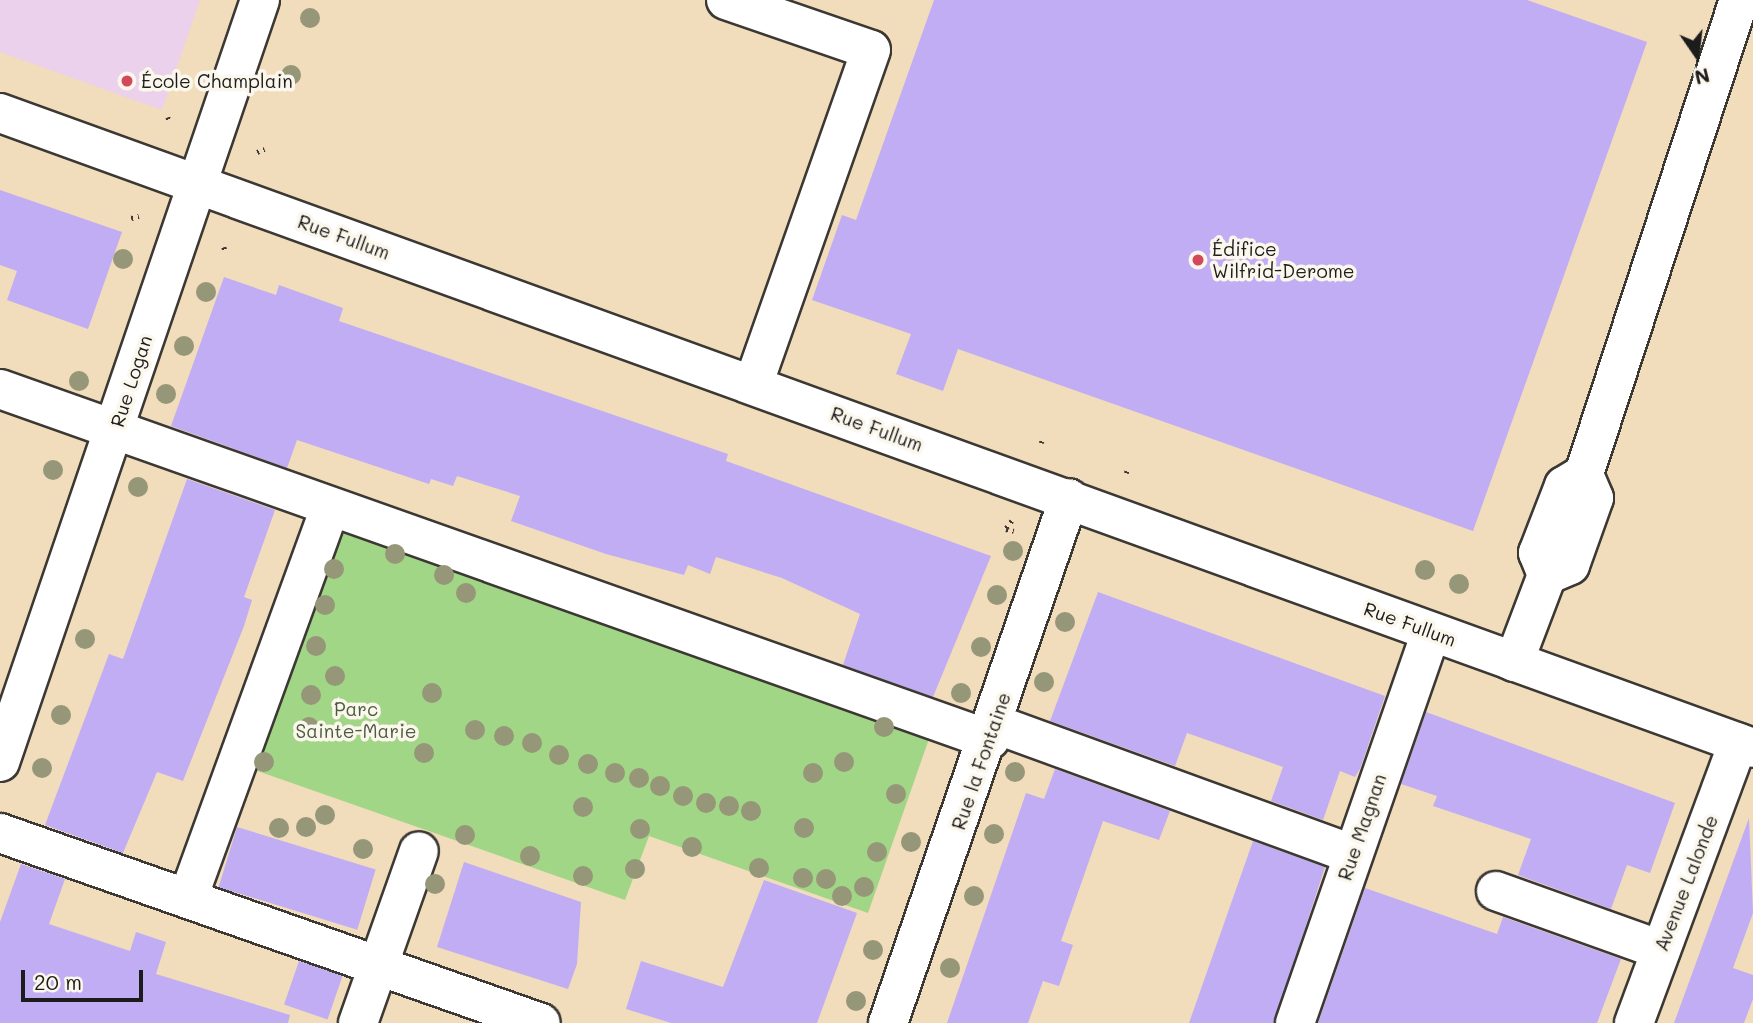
<!DOCTYPE html>
<meta charset="utf-8">
<style>
body{margin:0}
#map{position:relative;width:1753px;height:1023px;overflow:hidden;background:#f1dcbb;font-family:Mali,sans-serif}
div>[style]{position:absolute}
[style*='--x']{left:calc(var(--x)*1px);top:calc(var(--y)*1px);width:calc(var(--w)*1px);rotate:calc(var(--a)*1deg)}
.built>*{inset:0;background:#ebd1eb}
.green>*{inset:0;background:#a2d687}
.building>*{inset:0;background:#c1adf3;transform-origin:0 0}
.path>*{height:4.5px;margin-top:-2.25px;transform-origin:0;background:repeating-linear-gradient(90deg,#3c3934 0 2px,transparent 0 7px)}
.roads{filter:drop-shadow(2px 0 #3c3934) drop-shadow(-2px 0 #3c3934) drop-shadow(0 2px #3c3934) drop-shadow(0 -2px #3c3934)}
.minor>*{height:38px;margin:-19px;padding:0 19px;transform-origin:19px;border-radius:19px;background:#fff}
.trees>*{width:20px;height:20px;margin:-10px;border-radius:50%;background:#969678}
.dots>*{width:19px;height:19px;translate:-50% -50%;box-sizing:border-box;border:4px solid #fbf7ec;border-radius:50%}
span{translate:-50% -50%;white-space:nowrap;text-align:center;line-height:1.15;-webkit-text-stroke:7px #fbf7ec;paint-order:stroke}
.poi-label{font-size:19px;color:#1c1c1c}
.left{translate:0 -50%;text-align:left}
.street-label{font-size:19px;color:#1c1c1c}
.park-label{font-size:19px;color:#4b5d41}
.north{position:absolute;left:1662px;top:21px;width:70px;height:70px;-webkit-text-stroke:5px #fbf7ec;paint-order:stroke;rotate:166deg;font-size:19px;font-weight:700;line-height:28px;text-align:center;color:#1c1c1c}
.north::after{content:'';display:block;margin:auto;width:24px;height:32px;background:#1c1c1c;clip-path:polygon(50% 0,100% 100%,50% 72%,0 100%)}
.scale{position:absolute;left:21px;top:970px;width:122px;height:32px;box-sizing:border-box;border:4px solid #1c1c1c;border-top:0;padding-left:9px;font-size:21px;line-height:24px;white-space:nowrap;color:#1c1c1c;-webkit-text-stroke:5px #fbf7ec;paint-order:stroke}
</style>
<div id="map">
<div class="built">
<i style="clip-path:polygon(0 0,200px 0,162px 110px,0 52px)"></i>
</div>
<div class="green">
<i style="clip-path:polygon(341px 528px,930px 736px,868px 913px,649px 836px,625px 900px,252px 769px)"></i>
</div>
<div class="building">
<i style="clip-path:polygon(934px 0,1527px 0,1647px 42px,1473px 531px,958px 349px,943px 391px,896px 374px,911px 334px,812px 300px,842px 215px,856px 220px)"></i>
<i style="clip-path:polygon(0 190px,122px 232px,88px 329px,7px 300px,17px 271px,0 265px)"></i>
<i style="clip-path:polygon(224px 277px,276px 295px,279px 285px,343px 308px,339px 321px,728px 454px,726px 461px,991px 556px,933px 697px,843px 665px,860px 614px,782px 578px,716px 557px,710px 574px,688px 565px,684px 575px,606px 554px,511px 521px,520px 496px,457px 476px,453px 486px,431px 479px,429px 484px,297px 440px,287px 468px,171px 426px)"></i>
<i style="clip-path:polygon(187px 479px,275px 510px,244px 597px,252px 600px,244px 626px,183px 781px,157px 772px,123px 853px,45px 825px,109px 654px,123px 659px)"></i>
<i style="clip-path:polygon(1098px 592px,1385px 696px,1360px 769px,1355px 777px,1340px 771px,1323px 820px,1271px 801px,1283px 767px,1227px 747px,1187px 733px,1175px 766px,1050px 721px)"></i>
<i style="clip-path:polygon(1426px 712px,1675px 803px,1650px 873px,1627px 865px,1611px 909px,1518px 875px,1531px 839px,1433px 806px,1437px 796px,1401px 784px)"></i>
<i style="clip-path:polygon(1055px 769px,1170px 811px,1159px 840px,1103px 821px,1061px 941px,1073px 945px,1059px 986px,1043px 981px,1028px 1023px,947px 1023px,1026px 793px,1044px 799px)"></i>
<i style="clip-path:polygon(1749px 818px,1753px 913px,1733px 968px,1753px 975px,1753px 999px,1744px 1023px,1674px 1023px)"></i>
<i style="left:237px;top:827px;width:145px;height:63px;rotate:17deg"></i>
<i style="clip-path:polygon(1253px 841px,1325px 867px,1274px 1023px,1189px 1023px)"></i>
<i style="clip-path:polygon(464px 862px,581px 902px,577px 964px,568px 989px,437px 947px)"></i>
<i style="clip-path:polygon(21px 864px,65px 879px,49px 924px,130px 951px,136px 932px,166px 942px,156px 974px,290px 1015px,288px 1023px,0 1023px,0 922px)"></i>
<i style="clip-path:polygon(764px 880px,857px 913px,817px 1023px,671px 1023px,626px 1009px,641px 961px,723px 987px)"></i>
<i style="clip-path:polygon(1365px 888px,1497px 934px,1503px 917px,1621px 959px,1597px 1023px,1318px 1023px)"></i>
<i style="left:299px;top:961px;width:46px;height:46px;rotate:19deg"></i>
</div>
<div class="path">
<i style="--x:168;--y:117;--w:5;--a:68"></i>
<i style="--x:257;--y:152;--w:8;--a:-23"></i>
<i style="--x:131;--y:218;--w:8;--a:-14"></i>
<i style="--x:224;--y:247;--w:6;--a:72"></i>
<i style="--x:1041;--y:443;--w:6;--a:-72"></i>
<i style="--x:1126;--y:473;--w:5;--a:-68"></i>
<i style="--x:1012;--y:521;--w:10;--a:127"></i>
<i style="--x:1006;--y:529;--w:8;--a:14"></i>
</div>
<div class="roads">
<div class="minor">
<i style="--x:726;--y:0;--w:153;--a:19"></i>
<i style="--x:871;--y:50;--w:355;--a:109.4"></i>
<i style="--x:0;--y:113;--w:1864;--a:19.91"></i>
<i style="--x:0;--y:389;--w:1050;--a:19.52"></i>
<i style="--x:1547;--y:575;--w:25;--a:-23"></i>
<i style="--x:1570;--y:565;--w:71;--a:-70.3"></i>
<i style="--x:1594;--y:498;--w:26;--a:-113"></i>
<i style="--x:1514;--y:662;--w:93;--a:-69.2"></i>
<i style="--x:1547;--y:575;--w:24;--a:-112"></i>
<i style="--x:1538;--y:553;--w:72;--a:-68.8"></i>
<i style="--x:1564;--y:486;--w:23;--a:-31"></i>
<i style="--x:1584;--y:474;--w:499;--a:-71.9"></i>
<i style="--x:995;--y:724;--w:381;--a:20"></i>
<i style="--x:0;--y:762;--w:805;--a:-71.16"></i>
<i style="--x:0;--y:833;--w:573;--a:19.35"></i>
<i style="--x:1496;--y:891;--w:175;--a:19.7"></i>
<i style="--x:188;--y:898;--w:415;--a:-70"></i>
<i style="--x:358;--y:1023;--w:182;--a:-70.5"></i>
<i style="--x:888;--y:1023;--w:555;--a:-70.98"></i>
<i style="--x:1295;--y:1023;--w:414;--a:-70.8"></i>
<i style="--x:1634;--y:1023;--w:299;--a:-69.6"></i>
</div>
</div>
<div class="trees">
<i style="left:310px;top:18px"></i>
<i style="left:291px;top:75px"></i>
<i style="left:123px;top:259px"></i>
<i style="left:206px;top:292px"></i>
<i style="left:184px;top:346px"></i>
<i style="left:79px;top:381px"></i>
<i style="left:166px;top:394px"></i>
<i style="left:53px;top:470px"></i>
<i style="left:138px;top:487px"></i>
<i style="left:1013px;top:551px"></i>
<i style="left:395px;top:554px"></i>
<i style="left:334px;top:569px"></i>
<i style="left:1425px;top:570px"></i>
<i style="left:444px;top:575px"></i>
<i style="left:1459px;top:584px"></i>
<i style="left:466px;top:593px"></i>
<i style="left:997px;top:595px"></i>
<i style="left:325px;top:605px"></i>
<i style="left:1065px;top:622px"></i>
<i style="left:85px;top:639px"></i>
<i style="left:316px;top:646px"></i>
<i style="left:981px;top:647px"></i>
<i style="left:335px;top:676px"></i>
<i style="left:1044px;top:682px"></i>
<i style="left:432px;top:693px"></i>
<i style="left:961px;top:693px"></i>
<i style="left:311px;top:695px"></i>
<i style="left:61px;top:715px"></i>
<i style="left:309px;top:727px"></i>
<i style="left:884px;top:727px"></i>
<i style="left:475px;top:730px"></i>
<i style="left:504px;top:736px"></i>
<i style="left:532px;top:743px"></i>
<i style="left:424px;top:753px"></i>
<i style="left:559px;top:755px"></i>
<i style="left:264px;top:762px"></i>
<i style="left:844px;top:762px"></i>
<i style="left:588px;top:764px"></i>
<i style="left:42px;top:768px"></i>
<i style="left:1015px;top:772px"></i>
<i style="left:615px;top:773px"></i>
<i style="left:813px;top:773px"></i>
<i style="left:639px;top:778px"></i>
<i style="left:660px;top:786px"></i>
<i style="left:896px;top:794px"></i>
<i style="left:683px;top:796px"></i>
<i style="left:706px;top:803px"></i>
<i style="left:729px;top:806px"></i>
<i style="left:583px;top:807px"></i>
<i style="left:751px;top:811px"></i>
<i style="left:325px;top:815px"></i>
<i style="left:306px;top:827px"></i>
<i style="left:279px;top:828px"></i>
<i style="left:804px;top:828px"></i>
<i style="left:640px;top:829px"></i>
<i style="left:994px;top:834px"></i>
<i style="left:465px;top:835px"></i>
<i style="left:911px;top:842px"></i>
<i style="left:692px;top:847px"></i>
<i style="left:363px;top:849px"></i>
<i style="left:877px;top:852px"></i>
<i style="left:530px;top:856px"></i>
<i style="left:759px;top:868px"></i>
<i style="left:635px;top:869px"></i>
<i style="left:583px;top:876px"></i>
<i style="left:803px;top:878px"></i>
<i style="left:826px;top:879px"></i>
<i style="left:435px;top:884px"></i>
<i style="left:864px;top:887px"></i>
<i style="left:842px;top:896px"></i>
<i style="left:974px;top:896px"></i>
<i style="left:873px;top:950px"></i>
<i style="left:950px;top:968px"></i>
<i style="left:856px;top:1001px"></i>
</div>
<div class="dots">
<i style="left:127px;top:81px;background:#d1495b"></i>
<i style="left:1198px;top:260px;background:#d1495b"></i>
</div>
<div class="poi-label">
<span class="left" style="left:141px;top:81px">École Champlain</span>
<span class="left" style="left:1212px;top:260px">Édifice<br>Wilfrid-Derome</span>
</div>
<div class="street-label">
<span style="left:344px;top:237px;rotate:20deg">Rue Fullum</span>
<span style="left:131px;top:381px;rotate:-72deg">Rue Logan</span>
<span style="left:877px;top:429px;rotate:20deg">Rue Fullum</span>
<span style="left:1410px;top:624px;rotate:20deg">Rue Fullum</span>
<span style="left:981px;top:761px;rotate:-71deg">Rue la Fontaine</span>
<span style="left:1362px;top:827px;rotate:-71deg">Rue Magnan</span>
<span style="left:1686px;top:883px;rotate:-69deg">Avenue Lalonde</span>
</div>
<div class="park-label">
<span style="left:356px;top:720px">Parc<br>Sainte-Marie</span>
</div>
<div class="north">N</div>
<div class="scale">20 m</div>
</div>
